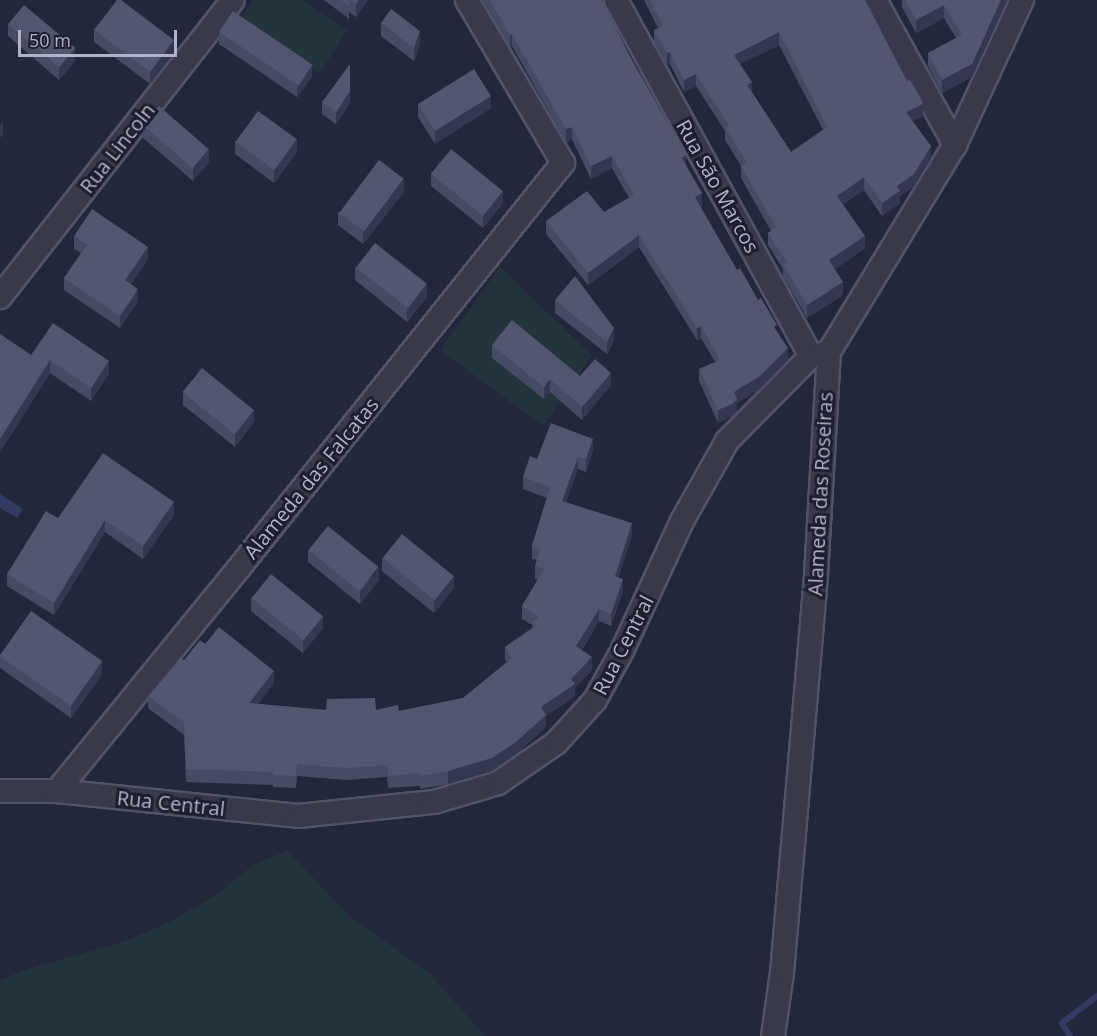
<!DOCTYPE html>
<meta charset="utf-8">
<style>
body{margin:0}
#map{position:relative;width:1097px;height:1036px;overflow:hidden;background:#22273c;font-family:"Open Sans",sans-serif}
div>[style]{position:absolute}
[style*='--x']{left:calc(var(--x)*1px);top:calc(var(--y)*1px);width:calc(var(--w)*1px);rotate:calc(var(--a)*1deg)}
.green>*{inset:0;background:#24343d}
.water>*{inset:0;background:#333b62}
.stream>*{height:6px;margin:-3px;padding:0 3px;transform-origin:3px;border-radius:3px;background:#333b62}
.roads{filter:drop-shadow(2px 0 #515467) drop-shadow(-2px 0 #515467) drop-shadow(0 2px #515467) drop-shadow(0 -2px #515467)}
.street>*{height:22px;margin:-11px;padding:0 11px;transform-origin:11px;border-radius:11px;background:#363a4c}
.wall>*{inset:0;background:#464b64}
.shaded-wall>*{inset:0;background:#333850}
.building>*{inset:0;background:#52566f;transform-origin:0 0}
span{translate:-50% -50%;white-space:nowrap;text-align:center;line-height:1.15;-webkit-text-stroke:6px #1b1f31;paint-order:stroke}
.street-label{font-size:20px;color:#b1b4c8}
.scale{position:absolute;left:18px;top:30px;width:159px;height:27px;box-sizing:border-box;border:3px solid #b1b4c8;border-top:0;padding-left:8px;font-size:18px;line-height:21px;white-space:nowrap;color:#b1b4c8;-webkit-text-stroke:4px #1b1f31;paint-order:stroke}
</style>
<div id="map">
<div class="green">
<i style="clip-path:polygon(253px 0,301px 0,347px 31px,319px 74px,240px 20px)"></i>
<i style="clip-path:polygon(500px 267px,592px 355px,543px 426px,440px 350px)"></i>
<i style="clip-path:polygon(287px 851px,351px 917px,429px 973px,485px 1036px,0 1036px,0 980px,28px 969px,125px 941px,170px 922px,216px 895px,253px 865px)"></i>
</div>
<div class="water">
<i style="clip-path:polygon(0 494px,23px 509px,17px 518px,0 508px)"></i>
</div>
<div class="stream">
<i style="--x:1070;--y:1036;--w:15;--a:-122"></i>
<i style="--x:1062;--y:1023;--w:44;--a:-37.6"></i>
</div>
<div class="roads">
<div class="street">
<i style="--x:616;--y:0;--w:406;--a:61.3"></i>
<i style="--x:811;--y:356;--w:15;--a:-11"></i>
<i style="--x:875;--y:0;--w:166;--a:61.1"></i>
<i style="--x:0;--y:297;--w:377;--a:-51.9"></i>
<i style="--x:0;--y:791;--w:57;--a:0"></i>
<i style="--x:57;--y:791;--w:242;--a:5.9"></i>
<i style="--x:298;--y:816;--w:137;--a:-5.9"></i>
<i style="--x:434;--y:802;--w:67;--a:-16.5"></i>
<i style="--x:498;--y:783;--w:70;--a:-34.6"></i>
<i style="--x:556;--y:743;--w:58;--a:-47.8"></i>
<i style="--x:595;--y:700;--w:56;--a:-61.1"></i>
<i style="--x:622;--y:651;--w:143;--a:-65.2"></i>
<i style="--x:682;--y:521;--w:92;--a:-60.6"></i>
<i style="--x:727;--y:441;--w:120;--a:-45.3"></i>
<i style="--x:57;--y:791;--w:281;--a:-50.8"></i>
<i style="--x:235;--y:573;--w:525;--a:-51.34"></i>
<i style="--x:563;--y:163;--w:189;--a:-120.5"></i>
<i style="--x:773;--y:1036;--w:64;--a:-81.9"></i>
<i style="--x:782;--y:973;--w:398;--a:-85.1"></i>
<i style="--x:816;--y:576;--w:224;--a:-86.7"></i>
<i style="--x:829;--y:352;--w:242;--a:-58.7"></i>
<i style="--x:955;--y:145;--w:160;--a:-65.2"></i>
</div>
</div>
<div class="wall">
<i style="clip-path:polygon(324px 0,368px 0,356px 17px,349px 12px,349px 19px)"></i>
<i style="clip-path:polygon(483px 0,602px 0,628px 53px,686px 166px,702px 206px,700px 207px,737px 270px,758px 300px,777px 332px,788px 360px,760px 389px,737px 403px,737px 411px,732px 416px,718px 423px,699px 381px,699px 369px,715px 362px,701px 338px,697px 340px,639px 247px,588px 285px,546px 234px,546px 221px,604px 212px,629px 198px,612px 168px,591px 179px,572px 139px,566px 142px,512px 46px,510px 47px)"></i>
<i style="clip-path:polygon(evenodd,644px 0,865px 0,923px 116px,912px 121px,931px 159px,914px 186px,900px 196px,900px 203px,882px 216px,864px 190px,843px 204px,865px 248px,835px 269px,843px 295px,807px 318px,783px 276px,783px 269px,768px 245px,768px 233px,771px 231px,741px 178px,741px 166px,725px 140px,725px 131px,696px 86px,684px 92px,670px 64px,667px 66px,654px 42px,654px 30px,658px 28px,644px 0,779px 45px,823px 130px,791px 152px,752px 92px,740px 64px,779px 45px)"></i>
<i style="clip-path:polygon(902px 0,1007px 0,1007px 1px,972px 77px,942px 93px,928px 66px,928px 53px,956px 38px,944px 18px,916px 33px,902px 7px)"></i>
<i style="clip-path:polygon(381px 23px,420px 44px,414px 61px,381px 36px)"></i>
<i style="clip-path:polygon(8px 24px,75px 61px,59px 80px,8px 36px)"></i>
<i style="clip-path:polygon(94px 30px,174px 53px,150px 84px,94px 42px)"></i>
<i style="clip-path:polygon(219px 32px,312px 77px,297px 97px,219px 44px)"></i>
<i style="clip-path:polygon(322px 102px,350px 103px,336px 124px,322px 114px)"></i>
<i style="clip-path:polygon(418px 104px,491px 108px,435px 144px,418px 117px)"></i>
<i style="clip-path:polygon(142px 125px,209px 162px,193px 181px,142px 137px)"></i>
<i style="clip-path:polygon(235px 141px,297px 152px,274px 183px,235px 154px)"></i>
<i style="clip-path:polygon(431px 174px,503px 203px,483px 228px,431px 186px)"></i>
<i style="clip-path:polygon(404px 192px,363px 244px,338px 225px,338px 212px)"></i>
<i style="clip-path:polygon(74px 236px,148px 259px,131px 284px,138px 301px,120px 328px,64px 290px,64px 278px,81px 253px,74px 249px)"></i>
<i style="clip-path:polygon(355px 267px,427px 297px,407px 322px,355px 280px)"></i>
<i style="clip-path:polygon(555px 300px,614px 341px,607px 354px,555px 313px)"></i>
<i style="clip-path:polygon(0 334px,31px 355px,109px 373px,91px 401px,50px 373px,0 452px)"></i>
<i style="clip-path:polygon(492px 345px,580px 376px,611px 385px,582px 420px,550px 392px,544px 399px,492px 358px)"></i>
<i style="clip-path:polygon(183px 392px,254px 422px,235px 447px,183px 405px)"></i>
<i style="clip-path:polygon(593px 451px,586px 472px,578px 469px,566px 502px,632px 536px,618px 577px,623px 591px,611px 626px,599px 621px,582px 650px,592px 670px,575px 688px,575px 696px,546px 716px,546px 727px,516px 754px,492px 771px,448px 784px,420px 789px,420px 786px,388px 788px,387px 777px,346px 780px,297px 776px,296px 788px,273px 787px,273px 785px,186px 782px,184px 735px,148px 708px,148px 696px,184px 660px,205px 644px,274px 683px,258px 704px,326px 710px,399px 711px,463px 698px,507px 662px,505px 660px,505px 647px,532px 628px,532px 625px,522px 619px,522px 606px,538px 580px,535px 579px,535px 566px,537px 560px,532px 559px,532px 546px,547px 498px,523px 489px,523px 477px,537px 459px)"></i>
<i style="clip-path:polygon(174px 515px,143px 559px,105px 532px,54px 615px,7px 586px,7px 574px,58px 518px)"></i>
<i style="clip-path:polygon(308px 550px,379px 580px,360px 604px,308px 562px)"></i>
<i style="clip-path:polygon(382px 558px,454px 588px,434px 613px,382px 571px)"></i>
<i style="clip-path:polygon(251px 598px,323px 628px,303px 653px,251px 611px)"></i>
<i style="clip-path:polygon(0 656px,102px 674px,71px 718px,0 668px)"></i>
</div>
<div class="shaded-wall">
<i style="clip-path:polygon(359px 0,368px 0,356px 17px,356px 4px)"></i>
<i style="clip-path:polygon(1001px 0,1007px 0,1007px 1px,972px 77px,942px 93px,942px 80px)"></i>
<i style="clip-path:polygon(944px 5px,944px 18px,916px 33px,916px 20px)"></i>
<i style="clip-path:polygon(420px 31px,420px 44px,414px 61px,414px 48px)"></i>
<i style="clip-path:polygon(779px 32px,779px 45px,734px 67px,734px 55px)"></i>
<i style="clip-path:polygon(512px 34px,512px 46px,510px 47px,510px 35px)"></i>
<i style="clip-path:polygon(174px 40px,174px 53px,150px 84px,150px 72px)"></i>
<i style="clip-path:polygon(75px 48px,75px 61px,59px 80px,59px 67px)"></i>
<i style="clip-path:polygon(670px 52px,670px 64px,667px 66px,667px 53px)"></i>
<i style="clip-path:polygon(312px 65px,312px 77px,297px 97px,297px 85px)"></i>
<i style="clip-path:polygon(696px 74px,696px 86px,684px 92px,684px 80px)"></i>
<i style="clip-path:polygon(752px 82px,752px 95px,747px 85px)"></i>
<i style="clip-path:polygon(350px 91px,350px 103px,336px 124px,336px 112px)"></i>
<i style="clip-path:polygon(491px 96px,491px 108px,435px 144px,435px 131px)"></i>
<i style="clip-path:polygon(923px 104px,923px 116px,906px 125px,906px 112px)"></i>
<i style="clip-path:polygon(3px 122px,3px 135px,0 138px,0 125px)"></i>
<i style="clip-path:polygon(572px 127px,572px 139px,566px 142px,566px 129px)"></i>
<i style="clip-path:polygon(297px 139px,297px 152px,274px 183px,274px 170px)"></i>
<i style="clip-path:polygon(931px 146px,931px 159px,914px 186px,900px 196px,900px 203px,882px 216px,882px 203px)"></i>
<i style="clip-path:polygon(209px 149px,209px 162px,193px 181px,193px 168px)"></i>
<i style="clip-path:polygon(686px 155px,686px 168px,682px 158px)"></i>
<i style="clip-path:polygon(612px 156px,612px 168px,591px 179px,591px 166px)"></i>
<i style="clip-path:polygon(864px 177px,864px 190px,837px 208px,837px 196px)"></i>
<i style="clip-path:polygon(404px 179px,404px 192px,363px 244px,363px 232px)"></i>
<i style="clip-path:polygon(503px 191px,503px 203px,483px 228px,483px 216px)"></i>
<i style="clip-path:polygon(702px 193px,702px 206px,695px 210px,695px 197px)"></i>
<i style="clip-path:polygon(639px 235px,639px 247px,588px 285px,588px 273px)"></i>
<i style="clip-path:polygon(865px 236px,865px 248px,829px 273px,829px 260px)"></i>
<i style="clip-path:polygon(148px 247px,148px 259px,125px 292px,125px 280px)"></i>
<i style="clip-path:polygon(843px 282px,843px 295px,807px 318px,807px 305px)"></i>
<i style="clip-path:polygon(427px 284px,427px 297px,407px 322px,407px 309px)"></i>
<i style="clip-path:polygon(138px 289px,138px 301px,120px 328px,120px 316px)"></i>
<i style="clip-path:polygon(701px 326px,701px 338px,697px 340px,697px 328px)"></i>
<i style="clip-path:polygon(614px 328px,614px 341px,607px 354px,607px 342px)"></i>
<i style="clip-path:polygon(788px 348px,788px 360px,760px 389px,737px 403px,737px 411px,732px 416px,718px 423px,718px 410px,734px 392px)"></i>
<i style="clip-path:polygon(50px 360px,50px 373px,0 452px,0 439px)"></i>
<i style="clip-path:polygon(109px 361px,109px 373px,91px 401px,91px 388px)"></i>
<i style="clip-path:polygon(611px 373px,611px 385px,582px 420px,582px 407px)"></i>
<i style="clip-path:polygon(550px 379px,550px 392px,544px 399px,544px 387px)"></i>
<i style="clip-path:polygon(254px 410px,254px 422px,235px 447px,235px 434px)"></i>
<i style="clip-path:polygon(593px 439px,593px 451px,586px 472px,586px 459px)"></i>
<i style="clip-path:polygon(578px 457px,578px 469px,562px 513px,562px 501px)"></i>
<i style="clip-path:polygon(174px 502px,174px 515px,143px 559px,143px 546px)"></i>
<i style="clip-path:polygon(105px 520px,105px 532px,54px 615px,54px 603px)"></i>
<i style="clip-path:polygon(632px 523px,632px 536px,615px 588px,615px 576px)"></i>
<i style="clip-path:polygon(379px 567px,379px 580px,360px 604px,360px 592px)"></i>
<i style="clip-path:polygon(454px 576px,454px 588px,434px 613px,434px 600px)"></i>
<i style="clip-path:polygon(623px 579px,623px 591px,611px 626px,611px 614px)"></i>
<i style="clip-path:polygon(599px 609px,599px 621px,576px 658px,576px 646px)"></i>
<i style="clip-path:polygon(323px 616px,323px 628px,303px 653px,303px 640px)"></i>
<i style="clip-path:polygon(592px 657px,592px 670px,575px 688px,575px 696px,546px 716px,546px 727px,516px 754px,492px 771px,448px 784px,448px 771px,571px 679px)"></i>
<i style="clip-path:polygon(102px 661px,102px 674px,71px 718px,71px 705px)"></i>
<i style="clip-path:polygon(274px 671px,274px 683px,249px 716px,249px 703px)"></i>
</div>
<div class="building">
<i style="clip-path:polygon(117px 0,121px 0,174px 40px,150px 72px,94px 30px)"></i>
<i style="clip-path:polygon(341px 0,349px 0,349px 6px)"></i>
<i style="clip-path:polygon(350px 0,359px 0,356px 4px)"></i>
<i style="clip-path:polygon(490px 0,602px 0,628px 53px,686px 155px,682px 158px,702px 193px,695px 197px,737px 270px,740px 268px,758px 300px,761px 298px,777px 325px,774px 327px,788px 348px,760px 376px,734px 392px,737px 399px,732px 404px,718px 410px,699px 369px,720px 360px,701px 326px,697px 328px,639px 235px,588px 273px,546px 221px,587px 191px,604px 212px,634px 195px,612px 156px,591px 166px,572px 127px,566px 129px,512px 34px,510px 35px)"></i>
<i style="clip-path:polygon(evenodd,650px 0,865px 0,907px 81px,910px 80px,918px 93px,923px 104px,906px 112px,931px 146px,914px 174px,897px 186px,900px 191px,882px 203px,864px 177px,837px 196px,865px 236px,829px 260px,843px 282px,807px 305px,783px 264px,787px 262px,768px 233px,776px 227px,741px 166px,747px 162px,725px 128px,729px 125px,696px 74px,684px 80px,670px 52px,667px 53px,654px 30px,663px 26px,650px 0,779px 32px,827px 127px,791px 152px,747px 85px,752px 82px,734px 55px,779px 32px)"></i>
<i style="clip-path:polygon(905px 0,1001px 0,972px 64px,942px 80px,928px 53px,962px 35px,944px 5px,916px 20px)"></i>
<i style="left:24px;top:5px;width:67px;height:25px;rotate:40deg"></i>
<i style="clip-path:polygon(391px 9px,420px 31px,414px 48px,381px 23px)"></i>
<i style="left:233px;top:11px;width:96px;height:25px;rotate:34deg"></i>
<i style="clip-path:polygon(350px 64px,350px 91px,336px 112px,322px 102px)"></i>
<i style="left:474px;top:69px;width:32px;height:66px;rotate:58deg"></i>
<i style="left:159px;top:106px;width:66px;height:25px;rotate:41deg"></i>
<i style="left:258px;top:111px;width:48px;height:38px;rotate:36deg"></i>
<i style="left:451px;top:149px;width:67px;height:32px;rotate:39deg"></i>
<i style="left:379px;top:160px;width:31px;height:66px;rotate:37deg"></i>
<i style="clip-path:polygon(92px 209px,148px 247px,125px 280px,138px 289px,120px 316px,64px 278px,87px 245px,74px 236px)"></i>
<i style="left:375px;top:243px;width:66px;height:31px;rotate:38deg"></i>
<i style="clip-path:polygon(575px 276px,614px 328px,607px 342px,555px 300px)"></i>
<i style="clip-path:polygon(512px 320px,580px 376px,595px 359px,611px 373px,582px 407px,550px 379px,544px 387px,492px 345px)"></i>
<i style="clip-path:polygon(53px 323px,109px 361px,91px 388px,50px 360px,0 439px,0 334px,31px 355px)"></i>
<i style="left:202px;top:368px;width:67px;height:31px;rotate:39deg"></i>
<i style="clip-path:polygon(551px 423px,593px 439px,586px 459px,578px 457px,562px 501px,632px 523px,615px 576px,623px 579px,611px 614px,599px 609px,576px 646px,592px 657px,571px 679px,575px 684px,541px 707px,546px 715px,516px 742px,492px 758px,448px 771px,420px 776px,420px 773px,388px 776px,387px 765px,346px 768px,297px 764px,296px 776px,273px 775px,273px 772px,186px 769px,184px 722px,148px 696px,182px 659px,184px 660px,200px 640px,205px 644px,219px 627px,274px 671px,249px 703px,326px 710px,327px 699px,375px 698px,376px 710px,398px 705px,399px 711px,463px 698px,512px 658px,505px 647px,536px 626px,532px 623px,539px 617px,522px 606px,544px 569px,535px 566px,540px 549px,532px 546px,550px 487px,523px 477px,530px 456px,537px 459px)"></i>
<i style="clip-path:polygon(103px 453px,174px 502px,143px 546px,105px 520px,54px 603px,7px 574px,46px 511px,58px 518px)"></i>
<i style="left:328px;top:526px;width:65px;height:31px;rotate:39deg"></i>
<i style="left:402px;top:534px;width:67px;height:31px;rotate:39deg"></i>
<i style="left:271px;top:574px;width:67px;height:31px;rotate:39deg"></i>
<i style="left:31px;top:611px;width:87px;height:55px;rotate:35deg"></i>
</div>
<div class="street-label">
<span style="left:117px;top:148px;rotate:-52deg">Rua Lincoln</span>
<span style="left:718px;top:186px;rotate:61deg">Rua São Marcos</span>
<span style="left:311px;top:478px;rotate:-51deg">Alameda das Falcatas</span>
<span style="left:820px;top:494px;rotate:-87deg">Alameda das Roseiras</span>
<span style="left:623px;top:645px;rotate:-63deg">Rua Central</span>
<span style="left:171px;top:803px;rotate:6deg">Rua Central</span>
</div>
<div class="scale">50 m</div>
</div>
